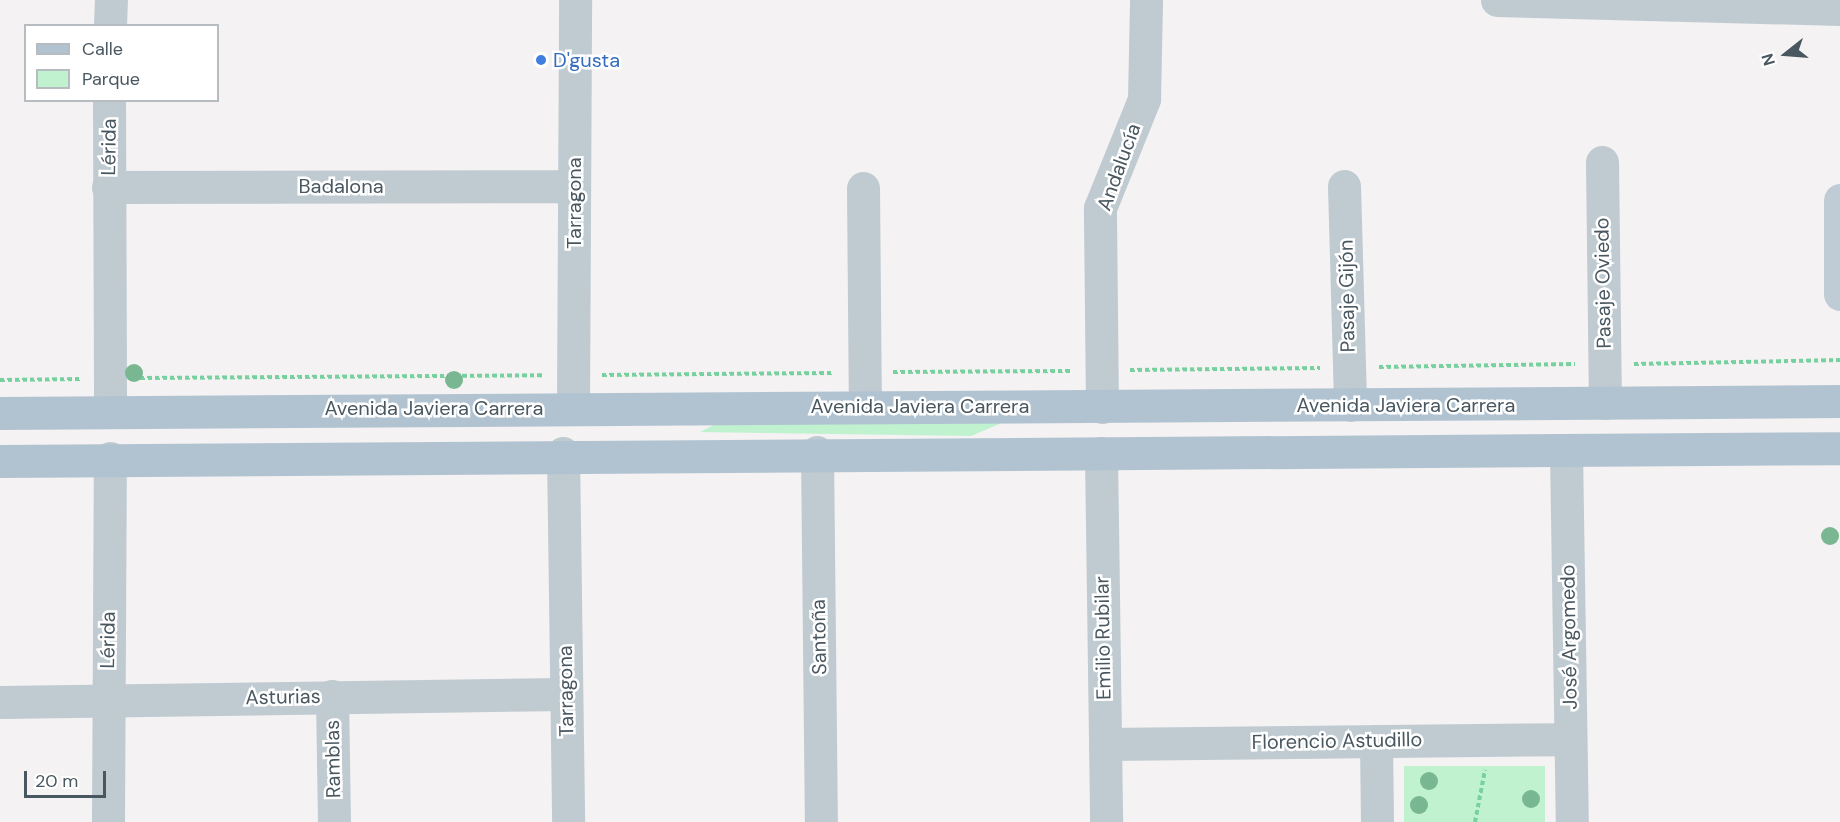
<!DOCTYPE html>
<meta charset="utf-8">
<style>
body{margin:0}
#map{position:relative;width:1840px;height:822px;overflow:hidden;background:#f4f2f2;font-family:"DM Sans",sans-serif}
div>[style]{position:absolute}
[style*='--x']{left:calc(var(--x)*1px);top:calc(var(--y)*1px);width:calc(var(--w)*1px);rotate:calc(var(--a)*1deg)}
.green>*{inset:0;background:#c0f2d0;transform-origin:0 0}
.path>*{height:4px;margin-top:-2px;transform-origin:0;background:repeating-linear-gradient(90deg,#77d19f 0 4.5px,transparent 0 7.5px)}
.minor>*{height:33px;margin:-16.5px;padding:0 16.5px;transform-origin:16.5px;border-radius:16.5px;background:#bfcad1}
.secondary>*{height:33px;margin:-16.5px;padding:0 16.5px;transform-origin:16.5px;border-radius:16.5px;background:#bfccd6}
.primary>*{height:33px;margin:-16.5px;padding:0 16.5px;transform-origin:16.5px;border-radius:16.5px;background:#b1c3d1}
.trees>*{width:18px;height:18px;margin:-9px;border-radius:50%;background:#79b793}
.dots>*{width:16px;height:16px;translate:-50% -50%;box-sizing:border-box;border:3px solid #fff;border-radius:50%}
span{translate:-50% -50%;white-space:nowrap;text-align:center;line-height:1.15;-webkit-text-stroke:5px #fff;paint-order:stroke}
.shop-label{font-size:20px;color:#366cbe}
.left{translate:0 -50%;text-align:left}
.street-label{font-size:20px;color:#495760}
.legend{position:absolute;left:24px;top:24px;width:195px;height:78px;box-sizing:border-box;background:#fff;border:2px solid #b6bcbf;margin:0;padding:8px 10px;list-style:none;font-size:18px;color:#495760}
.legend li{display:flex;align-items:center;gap:12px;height:30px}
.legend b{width:30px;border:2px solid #b6bcbf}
.north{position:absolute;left:1756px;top:24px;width:60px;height:60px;-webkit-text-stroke:4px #fff;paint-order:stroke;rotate:253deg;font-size:16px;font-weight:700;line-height:24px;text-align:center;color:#495760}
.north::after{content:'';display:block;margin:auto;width:21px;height:27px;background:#495760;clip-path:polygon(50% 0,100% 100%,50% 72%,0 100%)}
.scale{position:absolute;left:24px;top:771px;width:82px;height:27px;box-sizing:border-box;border:3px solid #495760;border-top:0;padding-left:8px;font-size:18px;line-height:21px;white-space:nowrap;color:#495760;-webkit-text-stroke:4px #fff;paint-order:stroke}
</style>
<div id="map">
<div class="green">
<i style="clip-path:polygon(733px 415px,1011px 419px,971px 436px,700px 432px)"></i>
<i style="left:1545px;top:766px;width:56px;height:141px;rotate:90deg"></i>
</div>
<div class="path">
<i style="--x:1634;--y:364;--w:206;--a:-1.1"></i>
<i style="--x:1379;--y:367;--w:196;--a:-0.9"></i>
<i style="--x:1130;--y:370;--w:190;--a:-0.6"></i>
<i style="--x:893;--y:372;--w:178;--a:-0.3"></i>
<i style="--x:602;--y:375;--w:232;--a:-0.5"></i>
<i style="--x:140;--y:378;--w:403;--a:-0.4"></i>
<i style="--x:0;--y:380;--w:81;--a:-0.7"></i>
<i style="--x:1475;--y:822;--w:53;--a:-79.1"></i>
</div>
<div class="minor">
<i style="--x:1497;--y:0;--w:343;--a:1.5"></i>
<i style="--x:110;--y:26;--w:26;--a:-88"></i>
<i style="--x:109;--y:100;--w:310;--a:89.8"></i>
<i style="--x:1602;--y:162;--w:241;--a:89.3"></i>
<i style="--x:1344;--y:186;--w:219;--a:88.4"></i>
<i style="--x:108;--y:187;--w:466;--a:-0.1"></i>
<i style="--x:863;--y:188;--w:217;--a:89.5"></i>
<i style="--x:573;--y:407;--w:407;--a:-89.7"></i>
<i style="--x:1102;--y:407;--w:199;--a:-90.6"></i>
<i style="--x:1100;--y:208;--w:118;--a:-68"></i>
<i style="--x:1144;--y:99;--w:99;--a:-88.8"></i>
<i style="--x:1566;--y:451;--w:371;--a:89.1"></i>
<i style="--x:817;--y:452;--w:370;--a:89.4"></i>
<i style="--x:563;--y:453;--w:369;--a:89.2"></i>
<i style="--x:1101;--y:453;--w:369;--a:89.2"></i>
<i style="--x:332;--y:696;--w:126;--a:89.1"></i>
<i style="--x:0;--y:702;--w:566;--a:-0.81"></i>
<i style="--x:1376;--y:741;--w:81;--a:89.3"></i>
<i style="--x:1105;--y:744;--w:465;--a:-0.6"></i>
<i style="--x:108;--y:822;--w:364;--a:-89.7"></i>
</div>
<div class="secondary">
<i style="--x:1840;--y:200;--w:94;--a:90"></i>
</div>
<div class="primary">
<i style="--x:0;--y:413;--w:1840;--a:-0.37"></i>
<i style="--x:0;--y:461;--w:1840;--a:-0.4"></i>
</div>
<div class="trees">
<i style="left:134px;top:373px"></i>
<i style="left:454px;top:380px"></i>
<i style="left:1830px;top:536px"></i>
<i style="left:1429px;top:781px"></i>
<i style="left:1531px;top:799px"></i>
<i style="left:1419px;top:805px"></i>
</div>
<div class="dots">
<i style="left:541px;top:60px;background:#3f7fe0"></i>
</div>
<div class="shop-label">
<span class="left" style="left:553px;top:60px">D'gusta</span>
</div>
<div class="street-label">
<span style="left:109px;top:147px;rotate:-89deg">Lérida</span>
<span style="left:1119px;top:167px;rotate:-70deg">Andalucía</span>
<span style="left:341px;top:186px">Badalona</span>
<span style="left:574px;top:203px;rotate:-90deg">Tarragona</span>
<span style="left:1603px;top:283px;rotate:-91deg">Pasaje Oviedo</span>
<span style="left:1347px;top:296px;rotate:-91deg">Pasaje Gijón</span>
<span style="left:1406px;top:405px">Avenida Javiera Carrera</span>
<span style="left:920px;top:406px">Avenida Javiera Carrera</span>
<span style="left:434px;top:408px">Avenida Javiera Carrera</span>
<span style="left:819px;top:637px;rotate:-91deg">Santoña</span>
<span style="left:1569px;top:637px;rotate:-91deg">José Argomedo</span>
<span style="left:1103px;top:638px;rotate:-91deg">Emilio Rubilar</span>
<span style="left:108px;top:640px;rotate:-89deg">Lérida</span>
<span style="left:566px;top:691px;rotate:-91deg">Tarragona</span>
<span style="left:283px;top:697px;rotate:-1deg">Asturias</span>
<span style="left:1337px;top:741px;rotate:-1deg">Florencio Astudillo</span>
<span style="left:333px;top:759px;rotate:-91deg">Ramblas</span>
</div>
<ul class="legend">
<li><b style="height:8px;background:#b1c3d1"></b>Calle</li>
<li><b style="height:16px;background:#c0f2d0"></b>Parque</li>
</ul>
<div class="north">N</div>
<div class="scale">20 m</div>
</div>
